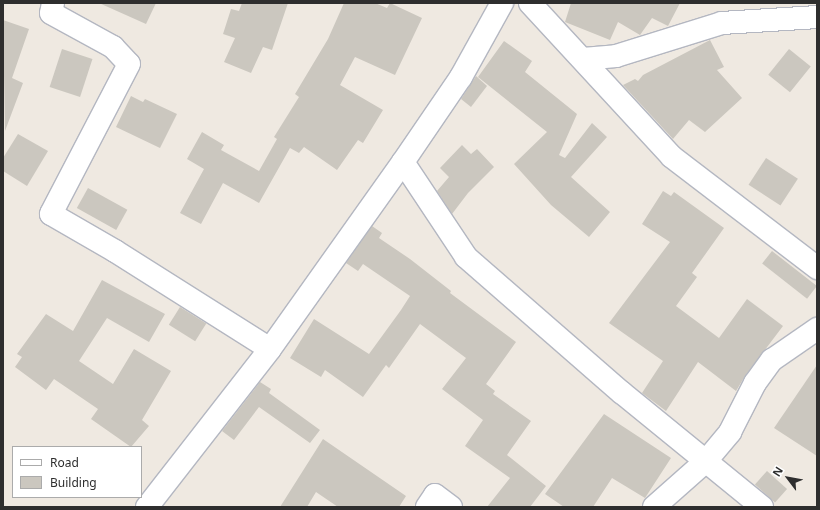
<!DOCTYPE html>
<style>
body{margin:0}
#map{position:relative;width:820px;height:510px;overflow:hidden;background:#efe9e1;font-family:"Noto Sans",sans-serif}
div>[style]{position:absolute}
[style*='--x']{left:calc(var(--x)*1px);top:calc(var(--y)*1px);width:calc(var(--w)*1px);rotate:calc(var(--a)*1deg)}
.building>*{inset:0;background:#cbc7bf;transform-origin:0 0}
.roads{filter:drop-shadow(1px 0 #b4b7c1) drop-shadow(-1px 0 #b4b7c1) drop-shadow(0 1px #b4b7c1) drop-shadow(0 -1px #b4b7c1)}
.minor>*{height:22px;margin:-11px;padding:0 11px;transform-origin:11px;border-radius:11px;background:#fff}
span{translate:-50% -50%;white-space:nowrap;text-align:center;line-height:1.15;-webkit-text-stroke:3.5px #fff;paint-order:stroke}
.frame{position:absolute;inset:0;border:4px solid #2e2e2e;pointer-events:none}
.legend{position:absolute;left:12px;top:446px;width:130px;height:52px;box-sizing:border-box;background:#fff;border:1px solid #ababab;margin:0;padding:5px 7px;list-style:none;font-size:12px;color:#2e2e2e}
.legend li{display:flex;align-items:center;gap:8px;height:20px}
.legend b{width:20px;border:1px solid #ababab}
.north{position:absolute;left:768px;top:458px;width:40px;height:40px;-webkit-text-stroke:3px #fff;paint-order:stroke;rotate:302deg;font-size:11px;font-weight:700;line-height:16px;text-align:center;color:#2e2e2e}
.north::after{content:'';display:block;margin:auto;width:14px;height:18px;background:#2e2e2e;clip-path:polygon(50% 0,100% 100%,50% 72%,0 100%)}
</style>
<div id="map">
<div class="building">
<i style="clip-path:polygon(99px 3px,156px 3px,146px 24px)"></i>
<i style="clip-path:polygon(242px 3px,288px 3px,272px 50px,263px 47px,251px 73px,224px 62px,235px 38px,223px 34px,231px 9px,239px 11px)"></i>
<i style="clip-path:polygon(344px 3px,375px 3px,387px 8px,390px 3px,422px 18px,395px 75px,355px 57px,340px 85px,383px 110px,363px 143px,358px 140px,337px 170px,304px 147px,299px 153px,290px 148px,259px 203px,223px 183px,201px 224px,180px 213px,204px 169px,187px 159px,202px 132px,224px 145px,221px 150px,259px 171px,277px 139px,274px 137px,299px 97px,295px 94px,328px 39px)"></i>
<i style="clip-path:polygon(571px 3px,680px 3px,668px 26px,652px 18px,640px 35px,618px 22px,610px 40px,565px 22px)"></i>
<i style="clip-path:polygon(3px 20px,29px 29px,12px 78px,23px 83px,5px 131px)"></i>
<i style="clip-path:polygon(710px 40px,724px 67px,717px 70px,742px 98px,705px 132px,689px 120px,673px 139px,623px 85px,635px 79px,638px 81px,643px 75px)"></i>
<i style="clip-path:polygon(504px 41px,532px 61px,525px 72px,577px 114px,559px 155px,565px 158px,592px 123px,607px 137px,571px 177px,610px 212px,589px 237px,551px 205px,514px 164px,547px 132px,478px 77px)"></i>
<i style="left:62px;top:49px;width:32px;height:40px;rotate:18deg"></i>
<i style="left:789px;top:49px;width:28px;height:33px;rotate:39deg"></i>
<i style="clip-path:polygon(476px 76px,487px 86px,471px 107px,461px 99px)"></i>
<i style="clip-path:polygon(131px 96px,143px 102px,145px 99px,177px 114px,160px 148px,116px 127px)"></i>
<i style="clip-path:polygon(18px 134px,48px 151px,27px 186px,3px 171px,3px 158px)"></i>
<i style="clip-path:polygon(462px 145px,471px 154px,477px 149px,494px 167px,468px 193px,452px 214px,437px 191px,449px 177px,440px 168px)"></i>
<i style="left:766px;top:158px;width:38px;height:32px;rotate:33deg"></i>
<i style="left:88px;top:188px;width:45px;height:23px;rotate:29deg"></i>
<i style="clip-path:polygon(663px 191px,671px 196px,674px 192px,724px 228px,692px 273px,697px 277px,676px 306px,719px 338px,747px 299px,783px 326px,745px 376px,736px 391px,698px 362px,666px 411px,642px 393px,663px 361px,609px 323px,670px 242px,642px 224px)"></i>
<i style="clip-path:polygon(372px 226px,382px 233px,379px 238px,410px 259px,451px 291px,450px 293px,516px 342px,486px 384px,495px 391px,493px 394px,531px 421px,507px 455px,546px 486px,530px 507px,487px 507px,510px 478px,465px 446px,483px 420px,442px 389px,466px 358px,420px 324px,389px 368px,386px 365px,363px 397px,325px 370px,321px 377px,290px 358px,314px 319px,369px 354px,401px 310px,410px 296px,363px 264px,358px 271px,346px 263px)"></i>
<i style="left:772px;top:251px;width:57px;height:16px;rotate:38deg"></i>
<i style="clip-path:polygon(102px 280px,165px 314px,149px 342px,107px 318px,79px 361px,113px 384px,134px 349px,171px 371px,142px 420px,149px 426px,131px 447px,91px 419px,98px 409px,54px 379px,46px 390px,15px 367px,22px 357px,17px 354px,46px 314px,73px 331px)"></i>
<i style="left:180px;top:307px;width:31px;height:21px;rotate:32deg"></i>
<i style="clip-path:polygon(817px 365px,817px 456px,774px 428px)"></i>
<i style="clip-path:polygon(260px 382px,271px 389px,269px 393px,320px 430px,310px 443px,259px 407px,234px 440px,222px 431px)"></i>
<i style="clip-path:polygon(604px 414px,671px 458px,645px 498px,612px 478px,593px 507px,564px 507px,545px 494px)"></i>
<i style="clip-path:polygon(323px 439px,406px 496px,399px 507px,338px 507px,316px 492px,307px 507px,280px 507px)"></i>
<i style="left:767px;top:471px;width:27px;height:18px;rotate:42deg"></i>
</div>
<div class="roads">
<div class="minor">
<i style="--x:53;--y:3;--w:10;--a:101"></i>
<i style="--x:51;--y:13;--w:71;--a:28.7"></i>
<i style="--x:113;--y:47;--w:23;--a:47"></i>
<i style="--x:129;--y:64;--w:169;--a:117.5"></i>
<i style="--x:51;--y:214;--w:74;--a:30"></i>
<i style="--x:115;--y:251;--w:183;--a:32.3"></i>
<i style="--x:530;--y:3;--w:209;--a:47.3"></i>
<i style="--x:672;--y:157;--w:183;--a:37.4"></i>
<i style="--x:583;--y:59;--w:33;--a:-5"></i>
<i style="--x:616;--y:56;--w:111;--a:-17.3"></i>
<i style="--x:722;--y:23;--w:95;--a:-3.6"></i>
<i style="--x:403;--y:162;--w:114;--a:56.4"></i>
<i style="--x:466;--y:257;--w:206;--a:41.1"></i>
<i style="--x:621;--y:392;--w:182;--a:39.2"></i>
<i style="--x:147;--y:507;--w:200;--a:-52.1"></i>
<i style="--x:270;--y:349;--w:229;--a:-54.6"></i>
<i style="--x:403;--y:162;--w:103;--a:-55.7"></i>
<i style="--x:461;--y:77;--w:85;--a:-61"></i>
<i style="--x:427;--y:507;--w:14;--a:-56"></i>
<i style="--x:435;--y:495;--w:20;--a:37"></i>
<i style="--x:654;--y:507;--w:69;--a:-41.5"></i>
<i style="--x:706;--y:461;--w:38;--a:-50"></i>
<i style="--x:730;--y:432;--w:55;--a:-63"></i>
<i style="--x:755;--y:383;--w:29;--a:-54"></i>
<i style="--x:772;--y:360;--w:55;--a:-34.6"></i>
</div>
</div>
<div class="frame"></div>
<ul class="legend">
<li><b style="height:5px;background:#fff"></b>Road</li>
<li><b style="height:11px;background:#cbc7bf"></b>Building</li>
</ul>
<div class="north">N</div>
</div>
